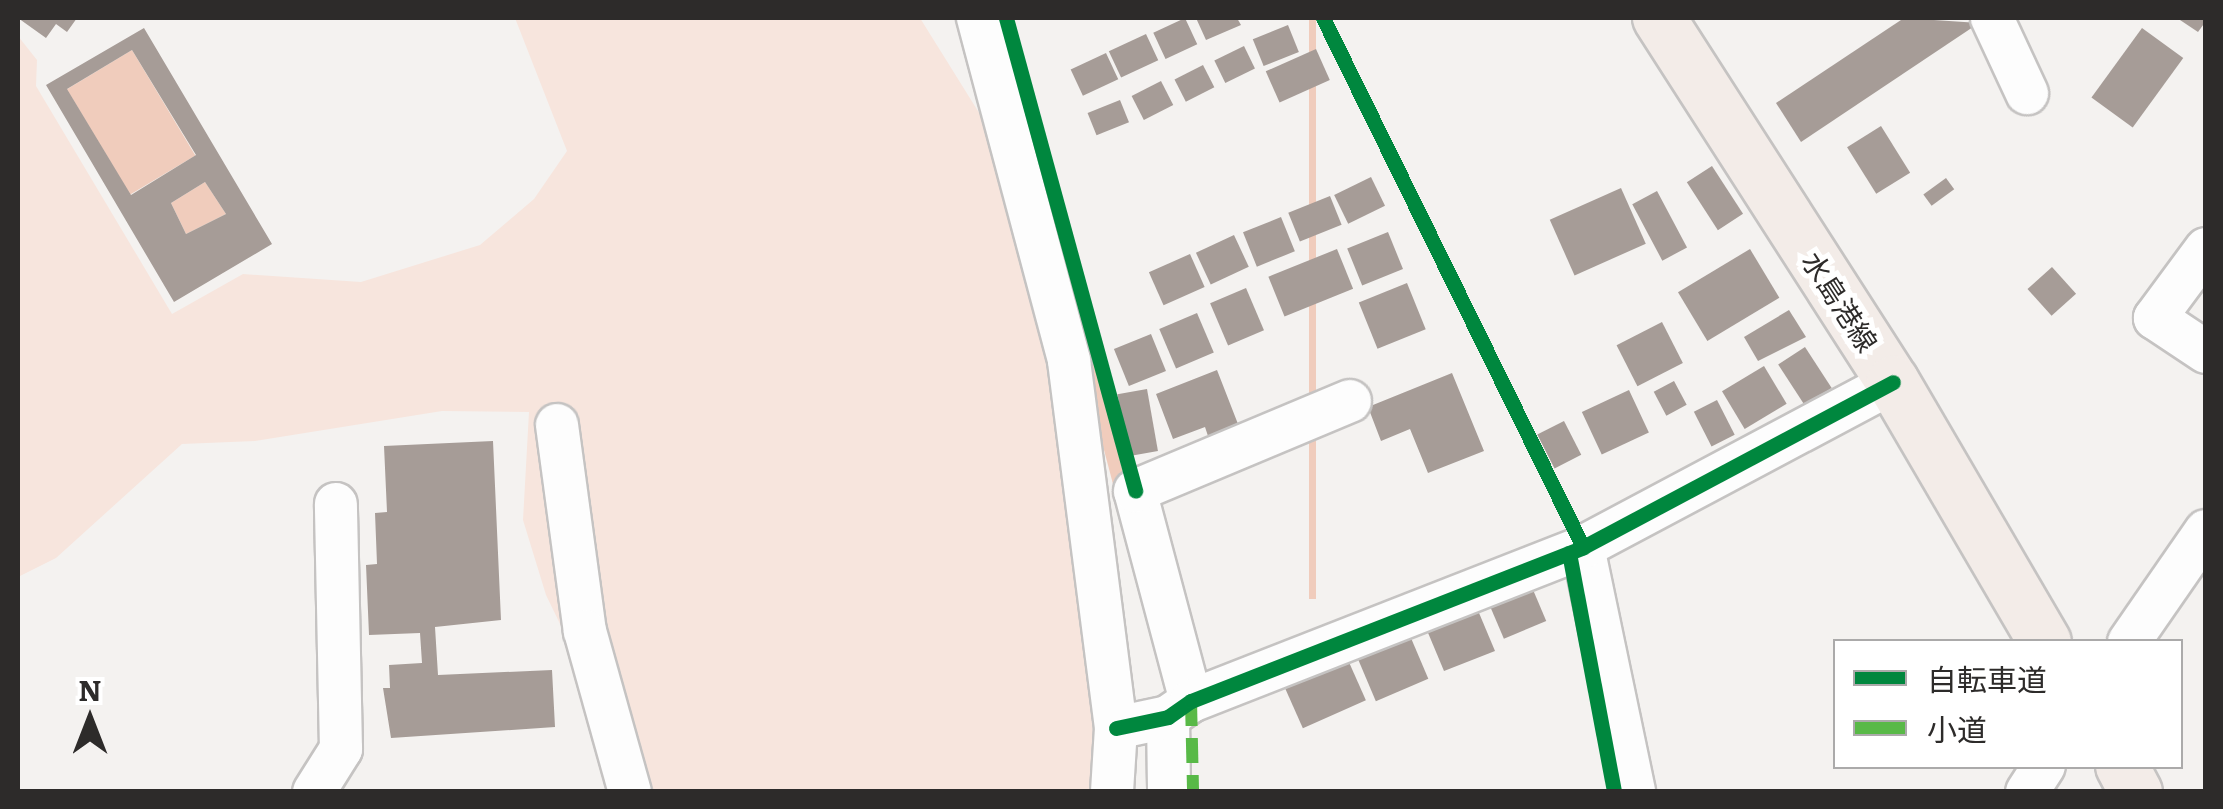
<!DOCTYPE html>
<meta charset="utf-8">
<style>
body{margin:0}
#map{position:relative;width:2223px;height:809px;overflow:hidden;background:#f4f2f0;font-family:Literata,"Noto Sans JP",serif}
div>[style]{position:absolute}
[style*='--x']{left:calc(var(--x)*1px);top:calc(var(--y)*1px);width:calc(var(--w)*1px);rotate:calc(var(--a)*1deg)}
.green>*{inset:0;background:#f7e5dd}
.water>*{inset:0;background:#f0ccbc;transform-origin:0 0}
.building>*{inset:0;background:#a69c97;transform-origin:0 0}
.roads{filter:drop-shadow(2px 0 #c5c3c2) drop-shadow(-2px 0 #c5c3c2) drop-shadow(0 2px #c5c3c2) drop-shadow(0 -2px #c5c3c2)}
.minor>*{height:42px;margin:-21px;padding:0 21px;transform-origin:21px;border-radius:21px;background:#fdfdfd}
.major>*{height:52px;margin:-26px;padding:0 26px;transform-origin:26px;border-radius:26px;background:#f3ece8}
.quiet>*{height:12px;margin-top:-6px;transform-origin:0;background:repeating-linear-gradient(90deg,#58b947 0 25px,transparent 0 37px)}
.cycleway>*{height:15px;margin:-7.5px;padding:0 7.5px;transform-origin:7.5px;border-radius:7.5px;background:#00873e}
span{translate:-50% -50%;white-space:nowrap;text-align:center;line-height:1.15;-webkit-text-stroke:10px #fff;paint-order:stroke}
.street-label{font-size:28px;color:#2d2b2a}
.frame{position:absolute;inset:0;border:20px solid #2d2b2a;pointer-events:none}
.legend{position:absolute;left:1833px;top:639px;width:350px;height:130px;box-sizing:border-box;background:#fff;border:2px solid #abaaaa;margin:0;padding:12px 18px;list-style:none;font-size:30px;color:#2d2b2a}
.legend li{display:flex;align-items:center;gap:20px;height:50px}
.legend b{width:50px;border:2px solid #abaaaa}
.north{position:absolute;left:40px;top:669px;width:100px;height:100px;-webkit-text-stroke:8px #fff;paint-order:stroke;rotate:0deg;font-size:28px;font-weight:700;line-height:40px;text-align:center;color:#2d2b2a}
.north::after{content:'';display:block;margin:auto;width:35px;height:45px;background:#2d2b2a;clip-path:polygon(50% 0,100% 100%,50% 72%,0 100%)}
</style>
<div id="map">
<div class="green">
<i style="clip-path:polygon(515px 18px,920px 18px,996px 140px,1052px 366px,1105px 791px,641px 791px,546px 595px,523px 520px,529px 412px,442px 411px,255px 441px,182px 444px,56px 558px,18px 577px,18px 36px,37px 60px,36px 86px,172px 314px,243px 274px,361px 282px,480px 245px,534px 199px,567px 151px)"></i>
</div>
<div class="water">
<i style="clip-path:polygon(990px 18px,1001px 18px,1077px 289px,1178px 693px,1170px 700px)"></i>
<i style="left:1309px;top:18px;width:7px;height:581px"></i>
<i style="left:132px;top:50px;width:123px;height:76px;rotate:59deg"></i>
<i style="clip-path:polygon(205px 182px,226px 214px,186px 234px,171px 203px)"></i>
</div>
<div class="building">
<i style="clip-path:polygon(18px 18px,77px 18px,67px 32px,56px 24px,46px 38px)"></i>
<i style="left:1185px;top:18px;width:29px;height:35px;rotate:65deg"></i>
<i style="clip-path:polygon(1196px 18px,1237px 18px,1241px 25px,1206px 40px)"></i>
<i style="clip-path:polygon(1904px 18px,1979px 23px,1801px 142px,1776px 103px)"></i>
<i style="clip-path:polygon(2177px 18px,2206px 18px,2206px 21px,2198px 32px)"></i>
<i style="left:1288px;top:25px;width:29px;height:38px;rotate:68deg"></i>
<i style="clip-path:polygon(evenodd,144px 28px,272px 244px,174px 302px,46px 85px,144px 28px,132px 50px,196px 155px,131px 195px,67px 89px,132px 50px,144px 28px,205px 182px,226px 214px,186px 234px,171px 203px,205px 182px)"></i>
<i style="left:2142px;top:28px;width:51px;height:86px;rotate:36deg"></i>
<i style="left:1146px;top:34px;width:29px;height:41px;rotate:65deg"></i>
<i style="left:1244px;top:46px;width:25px;height:33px;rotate:64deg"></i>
<i style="left:1316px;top:49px;width:34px;height:55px;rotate:66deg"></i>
<i style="left:1106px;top:53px;width:29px;height:39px;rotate:65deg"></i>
<i style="left:1203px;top:65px;width:25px;height:32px;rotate:63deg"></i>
<i style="left:1161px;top:81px;width:27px;height:33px;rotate:63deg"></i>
<i style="left:1120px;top:100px;width:24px;height:35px;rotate:68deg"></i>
<i style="left:1881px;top:126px;width:55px;height:40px;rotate:58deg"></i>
<i style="left:1712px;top:166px;width:57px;height:30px;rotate:57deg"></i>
<i style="left:1371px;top:177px;width:32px;height:41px;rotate:64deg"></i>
<i style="left:1946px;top:178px;width:14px;height:28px;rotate:54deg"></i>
<i style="left:1621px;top:188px;width:61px;height:78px;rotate:66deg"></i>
<i style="left:1657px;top:191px;width:64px;height:28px;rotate:62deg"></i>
<i style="left:1330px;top:196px;width:31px;height:45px;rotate:68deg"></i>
<i style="left:1281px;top:217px;width:37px;height:41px;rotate:68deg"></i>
<i style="left:1388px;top:232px;width:40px;height:44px;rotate:68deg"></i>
<i style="left:1234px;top:235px;width:35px;height:42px;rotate:65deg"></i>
<i style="left:1337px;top:249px;width:43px;height:74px;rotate:68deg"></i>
<i style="left:1750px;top:249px;width:57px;height:84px;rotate:59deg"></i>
<i style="left:1190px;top:254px;width:36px;height:45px;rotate:66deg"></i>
<i style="left:2052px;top:267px;width:36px;height:33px;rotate:48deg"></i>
<i style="left:1407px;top:283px;width:50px;height:52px;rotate:68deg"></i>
<i style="left:1246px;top:288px;width:46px;height:39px;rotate:67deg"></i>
<i style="clip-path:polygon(1789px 310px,1806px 337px,1758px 361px,1744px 337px)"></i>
<i style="left:1197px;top:313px;width:43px;height:41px;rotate:67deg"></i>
<i style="left:1662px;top:322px;width:46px;height:51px;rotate:63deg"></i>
<i style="left:1151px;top:334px;width:40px;height:40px;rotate:68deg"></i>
<i style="left:1805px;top:347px;width:49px;height:32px;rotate:57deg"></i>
<i style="left:1764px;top:366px;width:44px;height:49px;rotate:59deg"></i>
<i style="clip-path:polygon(1217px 370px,1238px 424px,1208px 436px,1205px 427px,1173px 439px,1156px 394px)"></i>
<i style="clip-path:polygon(1452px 373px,1484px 451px,1428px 473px,1410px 429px,1381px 441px,1368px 407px)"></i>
<i style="left:1674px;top:381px;width:27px;height:23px;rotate:62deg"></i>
<i style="left:1147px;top:389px;width:63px;height:30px;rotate:80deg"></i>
<i style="left:1629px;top:390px;width:47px;height:52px;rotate:65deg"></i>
<i style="left:1717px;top:400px;width:39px;height:26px;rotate:63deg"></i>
<i style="left:1564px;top:421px;width:38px;height:30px;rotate:63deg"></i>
<i style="clip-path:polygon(493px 441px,501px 620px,435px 627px,438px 675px,552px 670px,555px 727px,391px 738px,383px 688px,390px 688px,389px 665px,422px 663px,420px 633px,369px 635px,366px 565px,377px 564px,375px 513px,387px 512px,384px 446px)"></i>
<i style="left:1531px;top:585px;width:39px;height:46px;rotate:67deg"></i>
<i style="clip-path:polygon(1474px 601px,1495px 651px,1444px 671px,1426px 628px)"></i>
<i style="left:1408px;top:631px;width:52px;height:57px;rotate:67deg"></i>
<i style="left:1348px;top:660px;width:44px;height:69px;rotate:66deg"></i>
</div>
<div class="roads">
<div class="minor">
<i style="--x:978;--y:18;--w:355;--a:75.1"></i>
<i style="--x:1069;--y:361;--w:370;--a:82.7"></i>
<i style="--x:1116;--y:728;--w:64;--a:93.6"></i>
<i style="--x:1992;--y:18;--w:83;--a:65"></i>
<i style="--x:2206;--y:249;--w:86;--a:126.5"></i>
<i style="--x:2155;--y:318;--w:61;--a:33.7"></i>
<i style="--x:557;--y:425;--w:208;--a:82.3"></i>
<i style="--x:585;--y:631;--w:167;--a:74.4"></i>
<i style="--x:1583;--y:547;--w:250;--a:78.2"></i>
<i style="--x:2129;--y:642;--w:135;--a:-55.3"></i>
<i style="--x:1191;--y:701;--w:217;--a:-104.9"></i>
<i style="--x:1135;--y:491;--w:233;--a:-22.7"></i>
<i style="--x:1168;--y:717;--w:75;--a:89.2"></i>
<i style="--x:1116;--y:728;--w:53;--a:-11.9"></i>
<i style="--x:1168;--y:717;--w:28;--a:-35"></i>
<i style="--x:1191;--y:701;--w:421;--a:-21.4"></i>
<i style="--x:1583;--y:547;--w:351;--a:-28"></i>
<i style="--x:314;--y:792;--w:51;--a:-57.9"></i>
<i style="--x:341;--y:749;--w:245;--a:-91.2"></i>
<i style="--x:2027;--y:792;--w:31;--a:-57"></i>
</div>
<div class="major">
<i style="--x:1659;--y:18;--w:433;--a:57.3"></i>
<i style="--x:1893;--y:382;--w:301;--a:59.7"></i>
<i style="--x:2122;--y:766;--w:30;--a:62"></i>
</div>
</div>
<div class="quiet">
<i style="--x:1191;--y:701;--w:91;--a:88.7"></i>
</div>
<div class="cycleway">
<i style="--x:1006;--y:18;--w:490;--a:74.7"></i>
<i style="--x:1323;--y:18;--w:589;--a:63.83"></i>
<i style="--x:1569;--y:553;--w:243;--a:79.3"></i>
<i style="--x:1116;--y:728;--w:53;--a:-11.9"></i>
<i style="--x:1168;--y:717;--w:28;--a:-35"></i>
<i style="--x:1191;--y:701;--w:421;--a:-21.4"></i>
<i style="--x:1583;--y:547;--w:351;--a:-28"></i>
</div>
<div class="street-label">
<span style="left:1841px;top:301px;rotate:57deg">水島港線</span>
</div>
<div class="frame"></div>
<ul class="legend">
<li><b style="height:12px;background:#00873e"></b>自転車道</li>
<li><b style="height:12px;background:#58b947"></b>小道</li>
</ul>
<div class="north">N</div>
</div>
